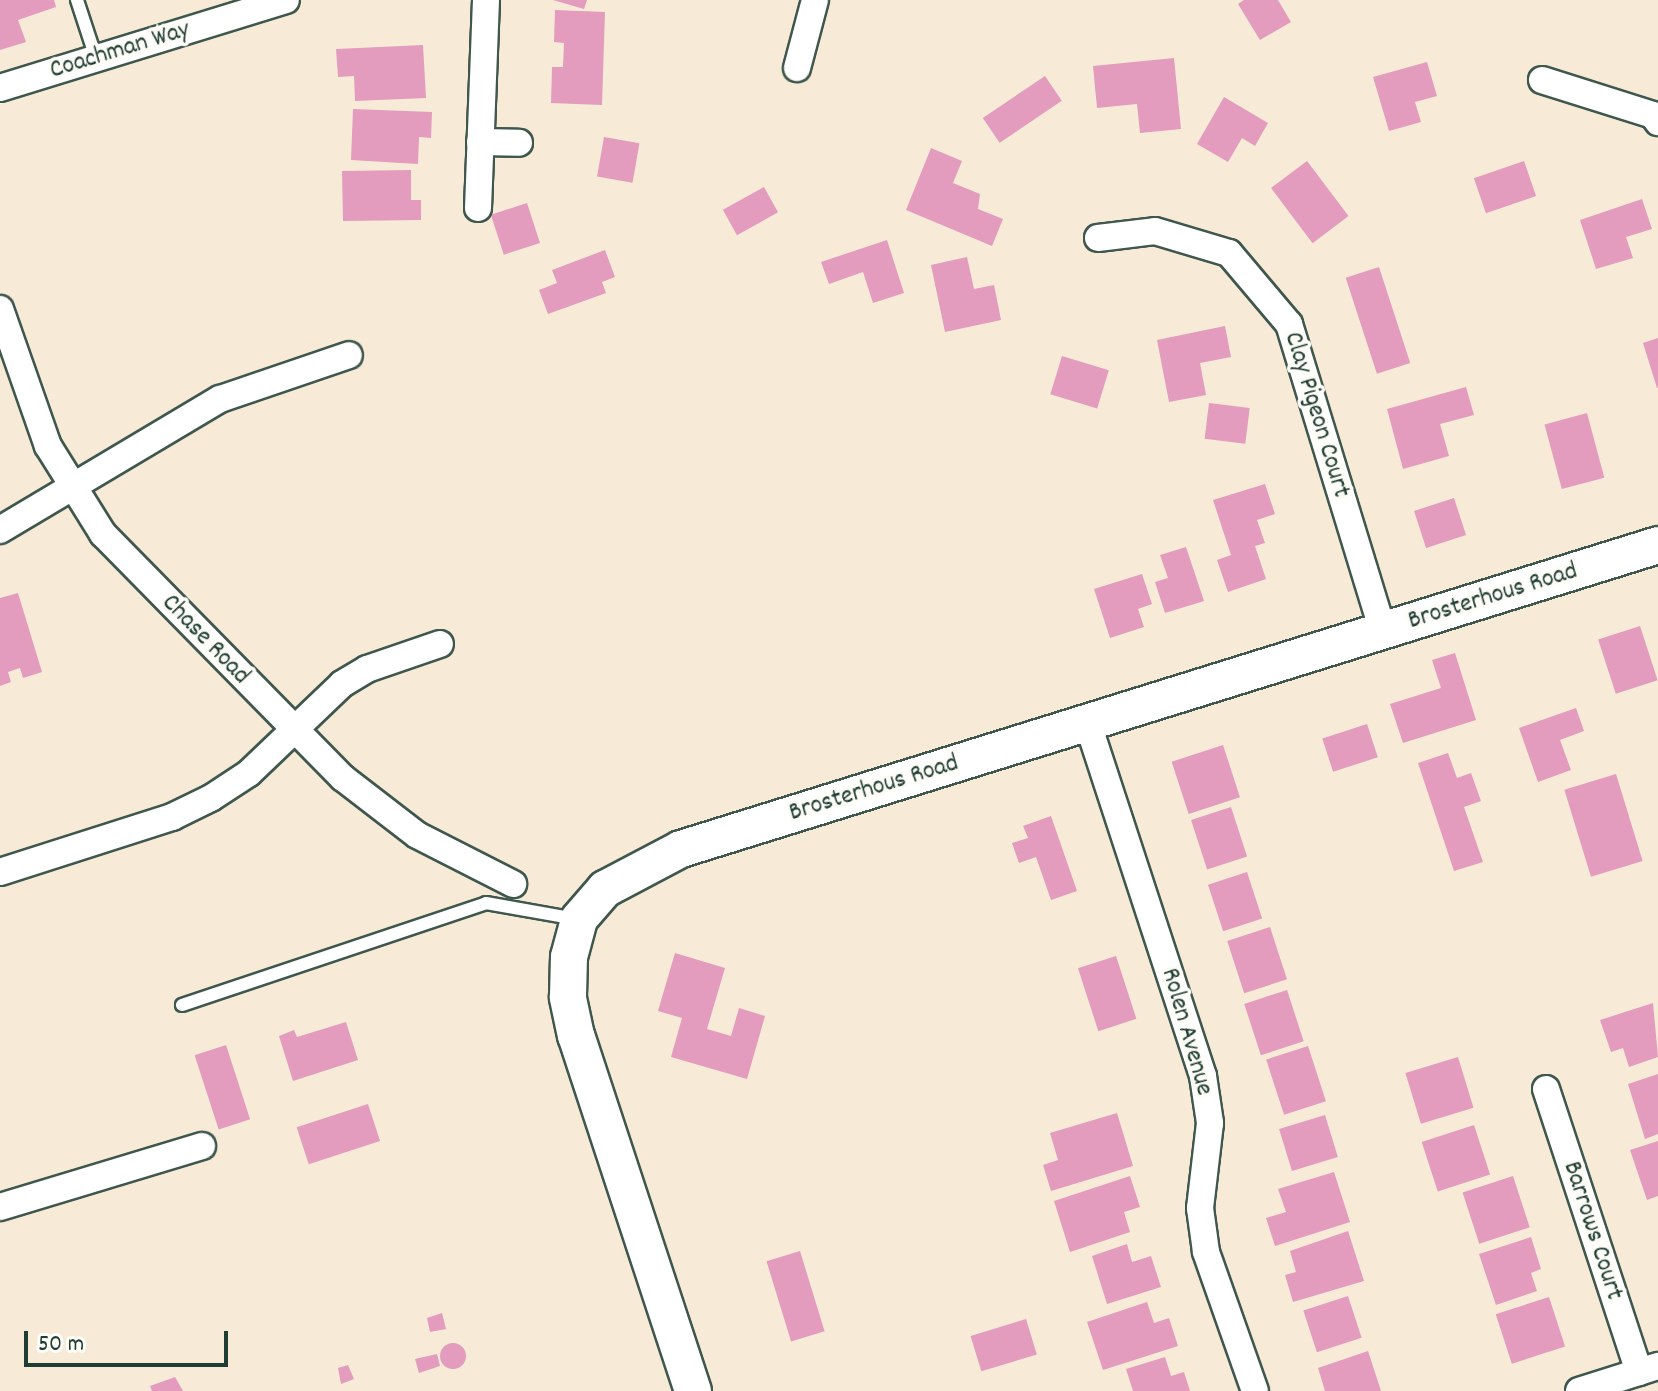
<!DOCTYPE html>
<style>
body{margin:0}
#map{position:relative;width:1658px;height:1391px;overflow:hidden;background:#f7ebd8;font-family:Dekko,sans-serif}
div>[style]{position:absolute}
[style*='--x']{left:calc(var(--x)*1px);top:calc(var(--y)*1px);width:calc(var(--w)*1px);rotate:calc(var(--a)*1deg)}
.building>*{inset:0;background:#e39bbe;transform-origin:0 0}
.round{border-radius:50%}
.roads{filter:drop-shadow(2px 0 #3f574d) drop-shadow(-2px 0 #3f574d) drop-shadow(0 2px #3f574d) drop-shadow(0 -2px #3f574d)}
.lane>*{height:12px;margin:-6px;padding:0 6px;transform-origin:6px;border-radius:6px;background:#fff}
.street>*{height:26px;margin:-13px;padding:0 13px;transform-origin:13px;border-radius:13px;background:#fff}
.secondary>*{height:36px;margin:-18px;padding:0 18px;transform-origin:18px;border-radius:18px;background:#fff}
span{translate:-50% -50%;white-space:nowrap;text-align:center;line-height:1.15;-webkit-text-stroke:7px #fdfcf7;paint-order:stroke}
.street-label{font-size:26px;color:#1f3d34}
.scale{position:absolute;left:24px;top:1331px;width:204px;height:36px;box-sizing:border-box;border:4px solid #1f3d34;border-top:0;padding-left:10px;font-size:24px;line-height:28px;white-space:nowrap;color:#1f3d34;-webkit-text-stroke:6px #fdfcf7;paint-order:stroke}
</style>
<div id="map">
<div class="building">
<i style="clip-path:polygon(0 0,54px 0,56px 7px,18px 20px,26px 42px,0 50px)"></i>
<i style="clip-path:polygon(553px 0,587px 0,584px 9px)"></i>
<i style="clip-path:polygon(1244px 0,1278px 0,1291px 22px,1260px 40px,1238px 4px)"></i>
<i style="clip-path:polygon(555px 10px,605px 12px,602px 105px,551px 103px,552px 67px,563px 67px,564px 43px,554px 42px)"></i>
<i style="clip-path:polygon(423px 45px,426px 98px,355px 101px,354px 76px,338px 77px,336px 49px)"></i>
<i style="clip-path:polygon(1174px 58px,1181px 129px,1140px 133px,1137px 104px,1097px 108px,1093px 66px)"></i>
<i style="clip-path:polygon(1427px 62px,1437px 96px,1415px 102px,1421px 122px,1389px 131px,1373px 77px)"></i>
<i style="left:1045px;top:76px;width:30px;height:75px;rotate:56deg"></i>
<i style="clip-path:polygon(1224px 97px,1268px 123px,1255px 146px,1242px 138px,1228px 162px,1197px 144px)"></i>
<i style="clip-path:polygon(353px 109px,432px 112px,431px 138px,419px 137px,418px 164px,351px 160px)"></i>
<i style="left:604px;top:137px;width:36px;height:40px;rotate:10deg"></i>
<i style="clip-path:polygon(931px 148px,962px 161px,953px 183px,980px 194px,978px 209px,1003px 219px,992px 246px,906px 210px)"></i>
<i style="left:1307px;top:161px;width:69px;height:45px;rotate:53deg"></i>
<i style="left:1524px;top:161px;width:37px;height:53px;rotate:71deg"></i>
<i style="clip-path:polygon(411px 170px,411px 200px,421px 200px,421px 220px,343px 221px,342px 171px)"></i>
<i style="left:764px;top:187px;width:29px;height:47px;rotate:61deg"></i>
<i style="clip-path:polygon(1642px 199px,1652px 229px,1626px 237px,1633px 258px,1596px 269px,1580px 220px)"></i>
<i style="left:527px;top:203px;width:42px;height:38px;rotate:72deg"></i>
<i style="clip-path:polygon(887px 240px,904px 293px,873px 303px,863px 272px,829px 284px,821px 262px)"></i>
<i style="clip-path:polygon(605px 250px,615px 277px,602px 282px,606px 293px,548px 314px,539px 290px,557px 283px,552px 270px)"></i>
<i style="clip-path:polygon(967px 257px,974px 289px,994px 285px,1001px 320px,945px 332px,931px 265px)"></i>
<i style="left:1379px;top:267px;width:101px;height:35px;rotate:72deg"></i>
<i style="clip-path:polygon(1225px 326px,1231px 357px,1200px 363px,1206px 395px,1169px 402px,1157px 340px)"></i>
<i style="clip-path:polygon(1658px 338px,1658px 388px,1657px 388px,1643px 343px)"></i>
<i style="left:1062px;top:356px;width:49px;height:40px;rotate:17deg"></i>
<i style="clip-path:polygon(1466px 387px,1474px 415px,1440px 424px,1449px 456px,1403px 469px,1387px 409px)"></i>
<i style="left:1209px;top:403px;width:41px;height:36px;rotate:7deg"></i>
<i style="left:1587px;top:413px;width:67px;height:44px;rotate:75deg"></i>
<i style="clip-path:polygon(1265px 484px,1275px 514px,1257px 520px,1265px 543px,1255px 546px,1266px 579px,1228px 592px,1217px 560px,1231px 555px,1213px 500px)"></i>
<i style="left:1454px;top:498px;width:39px;height:42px;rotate:72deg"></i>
<i style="clip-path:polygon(1186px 547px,1204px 601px,1165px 613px,1155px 582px,1168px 578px,1160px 555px)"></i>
<i style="clip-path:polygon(1142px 574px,1152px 604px,1138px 609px,1144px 627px,1110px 638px,1094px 589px)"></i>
<i style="clip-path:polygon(18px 593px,42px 672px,23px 678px,20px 668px,8px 672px,11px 682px,0 686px,0 598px)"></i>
<i style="left:1640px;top:626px;width:57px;height:44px;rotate:72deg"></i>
<i style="clip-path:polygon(1455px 653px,1476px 720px,1403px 743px,1390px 704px,1441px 688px,1432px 660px)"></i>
<i style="clip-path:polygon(1576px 708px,1584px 731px,1560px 740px,1571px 770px,1538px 782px,1519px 728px)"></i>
<i style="left:1367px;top:724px;width:35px;height:47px;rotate:72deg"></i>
<i style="left:1223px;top:745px;width:55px;height:54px;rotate:72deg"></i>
<i style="clip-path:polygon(1448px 753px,1457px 778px,1471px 773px,1481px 801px,1464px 807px,1483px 862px,1454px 871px,1418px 763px)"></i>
<i style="left:1616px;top:774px;width:91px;height:54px;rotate:73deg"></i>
<i style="left:1231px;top:807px;width:52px;height:42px;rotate:72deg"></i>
<i style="clip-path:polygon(1051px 816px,1077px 891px,1051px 900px,1036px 857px,1019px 863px,1012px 843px,1028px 838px,1023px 826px)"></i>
<i style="left:1247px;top:872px;width:49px;height:41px;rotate:72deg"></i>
<i style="left:1270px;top:927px;width:55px;height:45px;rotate:72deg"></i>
<i style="clip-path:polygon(675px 953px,725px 968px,707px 1029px,731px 1036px,739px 1008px,765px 1016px,747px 1079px,671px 1057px,682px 1018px,658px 1011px)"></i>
<i style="left:1116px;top:956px;width:66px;height:40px;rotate:72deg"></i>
<i style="left:1287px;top:990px;width:54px;height:45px;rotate:72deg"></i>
<i style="clip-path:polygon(1653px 1003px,1658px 1057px,1629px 1067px,1623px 1048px,1611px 1052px,1600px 1020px)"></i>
<i style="clip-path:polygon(346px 1022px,358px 1060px,293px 1081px,279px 1036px,294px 1030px,297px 1037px)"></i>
<i style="left:226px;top:1045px;width:78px;height:33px;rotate:72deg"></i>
<i style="left:1308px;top:1046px;width:58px;height:44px;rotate:72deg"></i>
<i style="left:1458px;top:1057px;width:53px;height:55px;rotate:73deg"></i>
<i style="clip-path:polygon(1658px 1074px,1658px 1134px,1645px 1139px,1628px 1084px)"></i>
<i style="left:368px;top:1104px;width:39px;height:75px;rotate:72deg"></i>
<i style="clip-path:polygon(1117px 1113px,1133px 1166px,1051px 1191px,1043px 1165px,1058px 1160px,1050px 1133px)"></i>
<i style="left:1325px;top:1115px;width:44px;height:48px;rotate:73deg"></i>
<i style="left:1474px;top:1125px;width:52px;height:55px;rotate:72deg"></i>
<i style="clip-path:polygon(1658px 1141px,1658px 1196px,1647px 1200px,1630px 1150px)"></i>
<i style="clip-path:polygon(1334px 1172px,1350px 1222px,1275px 1246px,1266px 1218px,1286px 1212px,1278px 1189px)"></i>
<i style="clip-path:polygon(1130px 1176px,1140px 1207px,1124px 1212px,1130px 1232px,1070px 1252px,1054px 1201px)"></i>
<i style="left:1513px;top:1176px;width:54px;height:53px;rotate:72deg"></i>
<i style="clip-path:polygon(1348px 1231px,1364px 1281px,1293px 1302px,1285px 1275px,1296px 1272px,1290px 1251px)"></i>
<i style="clip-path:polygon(1531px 1237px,1541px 1269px,1531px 1273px,1537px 1291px,1496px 1305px,1479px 1254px)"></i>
<i style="clip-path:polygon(1127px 1244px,1132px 1262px,1151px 1256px,1161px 1287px,1107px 1304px,1092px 1256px)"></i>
<i style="left:800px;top:1251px;width:84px;height:35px;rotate:73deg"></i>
<i style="left:1348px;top:1296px;width:44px;height:47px;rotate:72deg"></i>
<i style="left:1549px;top:1297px;width:52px;height:56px;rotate:72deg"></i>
<i style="clip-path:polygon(1147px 1302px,1154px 1323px,1169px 1318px,1178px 1346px,1103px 1370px,1087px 1322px)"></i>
<i style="clip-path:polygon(442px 1313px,446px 1329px,430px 1332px,427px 1318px)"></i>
<i style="left:1026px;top:1319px;width:37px;height:58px;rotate:73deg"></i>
<i class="round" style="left:440px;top:1343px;width:26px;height:26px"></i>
<i style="clip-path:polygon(1368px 1351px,1381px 1391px,1325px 1391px,1318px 1368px)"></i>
<i style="clip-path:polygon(437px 1354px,440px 1366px,419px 1373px,415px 1359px)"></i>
<i style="clip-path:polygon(1165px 1357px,1171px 1376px,1184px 1372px,1190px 1391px,1133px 1391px,1126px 1369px)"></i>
<i style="clip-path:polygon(348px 1365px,354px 1379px,341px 1384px,338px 1368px)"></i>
<i style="clip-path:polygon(175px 1377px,183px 1391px,152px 1391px,150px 1386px)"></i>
</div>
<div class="roads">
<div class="lane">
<i style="--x:77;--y:0;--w:61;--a:71.9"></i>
<i style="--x:182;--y:1005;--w:321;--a:-18.5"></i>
<i style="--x:486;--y:903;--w:91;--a:10.1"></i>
</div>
<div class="street">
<i style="--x:797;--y:68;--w:70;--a:-75.2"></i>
<i style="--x:1542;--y:80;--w:116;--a:17.5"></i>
<i style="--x:1653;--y:115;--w:9;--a:54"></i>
<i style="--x:0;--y:88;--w:299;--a:-17.1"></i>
<i style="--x:480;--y:142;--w:39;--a:1"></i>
<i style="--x:478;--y:208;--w:208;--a:-87.8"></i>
<i style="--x:1098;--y:238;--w:57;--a:-7"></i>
<i style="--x:1155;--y:231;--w:77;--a:16.6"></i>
<i style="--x:1229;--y:253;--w:93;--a:49.8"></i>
<i style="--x:1289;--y:324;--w:321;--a:73"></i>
<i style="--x:0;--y:309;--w:145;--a:70.7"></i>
<i style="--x:48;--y:446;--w:104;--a:58"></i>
<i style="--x:103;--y:534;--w:342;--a:45.5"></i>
<i style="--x:343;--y:778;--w:93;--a:37.6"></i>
<i style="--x:417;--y:835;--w:108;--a:27"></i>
<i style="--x:0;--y:530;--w:256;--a:-30.8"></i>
<i style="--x:220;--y:399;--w:136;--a:-18.8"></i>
<i style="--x:1088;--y:724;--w:370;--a:71.9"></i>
<i style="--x:1203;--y:1076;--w:48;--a:81.5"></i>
<i style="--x:1210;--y:1123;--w:86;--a:96.7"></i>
<i style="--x:1200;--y:1208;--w:44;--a:82.2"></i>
<i style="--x:1206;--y:1252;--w:147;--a:70.6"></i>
<i style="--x:0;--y:872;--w:181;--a:-17.7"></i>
<i style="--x:172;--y:817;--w:43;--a:-26"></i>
<i style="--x:211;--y:798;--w:45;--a:-33.3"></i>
<i style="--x:249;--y:773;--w:129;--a:-43.7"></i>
<i style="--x:342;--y:684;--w:29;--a:-31"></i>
<i style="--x:367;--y:669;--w:77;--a:-18.9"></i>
<i style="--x:1546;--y:1089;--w:298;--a:71.8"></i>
<i style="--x:0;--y:1207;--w:211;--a:-16.8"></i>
<i style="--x:1579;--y:1391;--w:83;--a:-17.6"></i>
</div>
<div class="secondary">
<i style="--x:693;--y:1391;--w:374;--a:-108.2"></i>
<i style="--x:576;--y:1036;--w:40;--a:-102"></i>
<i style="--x:568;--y:997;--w:40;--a:-88.6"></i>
<i style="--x:569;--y:957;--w:39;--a:-75"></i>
<i style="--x:579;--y:919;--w:40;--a:-49"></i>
<i style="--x:605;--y:889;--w:86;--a:-27.8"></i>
<i style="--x:681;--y:849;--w:1023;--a:-17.28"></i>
</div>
</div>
<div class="street-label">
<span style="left:120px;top:51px;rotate:-17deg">Coachman Way</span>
<span style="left:1316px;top:415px;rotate:73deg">Clay Pigeon Court</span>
<span style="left:1493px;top:597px;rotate:-17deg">Brosterhous Road</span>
<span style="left:205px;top:640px;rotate:46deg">Chase Road</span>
<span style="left:874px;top:789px;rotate:-17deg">Brosterhous Road</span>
<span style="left:1186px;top:1032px;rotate:74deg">Rolen Avenue</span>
<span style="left:1592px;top:1231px;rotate:72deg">Barrows Court</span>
</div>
<div class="scale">50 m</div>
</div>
